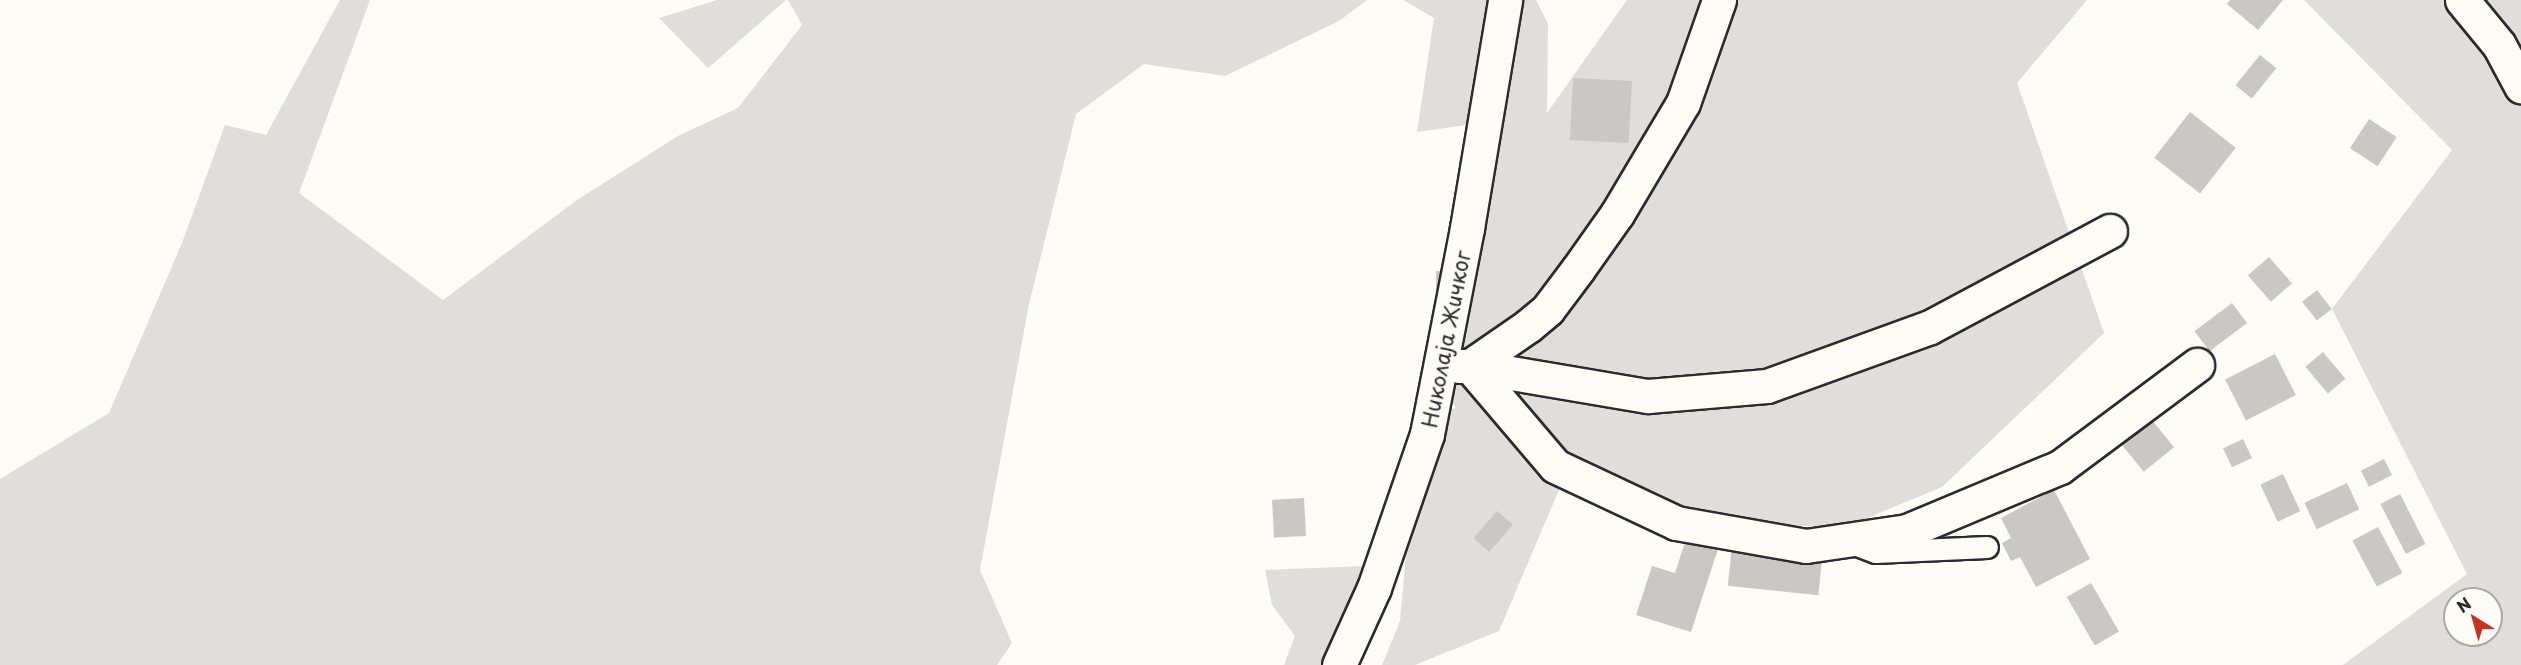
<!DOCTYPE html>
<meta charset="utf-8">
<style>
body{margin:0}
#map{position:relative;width:2521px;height:665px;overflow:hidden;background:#fdfcf7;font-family:"Playpen Sans",sans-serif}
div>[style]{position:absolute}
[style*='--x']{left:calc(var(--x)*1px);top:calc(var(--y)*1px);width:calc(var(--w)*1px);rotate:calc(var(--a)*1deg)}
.green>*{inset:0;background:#dfdeda}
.building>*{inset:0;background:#c9c8c4;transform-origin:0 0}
.roads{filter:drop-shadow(2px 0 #2b2b2b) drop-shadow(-2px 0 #2b2b2b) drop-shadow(0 2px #2b2b2b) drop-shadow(0 -2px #2b2b2b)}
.service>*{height:21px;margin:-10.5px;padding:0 10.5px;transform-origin:10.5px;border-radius:10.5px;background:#fdfcf7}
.minor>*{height:33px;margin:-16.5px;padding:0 16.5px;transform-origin:16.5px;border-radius:16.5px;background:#fdfcf7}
.tertiary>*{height:33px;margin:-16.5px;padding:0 16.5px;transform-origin:16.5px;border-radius:16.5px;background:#fdfcf7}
span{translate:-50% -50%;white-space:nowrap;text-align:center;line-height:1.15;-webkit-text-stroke:6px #fdfcf7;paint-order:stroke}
.street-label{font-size:21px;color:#2b2b2b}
.north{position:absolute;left:2443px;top:587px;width:60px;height:60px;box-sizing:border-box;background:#fdfcf7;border:2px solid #a9a8a5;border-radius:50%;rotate:323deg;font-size:16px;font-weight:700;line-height:24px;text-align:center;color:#2b2b2b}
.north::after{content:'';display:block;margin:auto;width:21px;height:27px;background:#c8321e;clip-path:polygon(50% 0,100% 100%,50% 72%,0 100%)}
</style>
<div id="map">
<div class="green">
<i style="clip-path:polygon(340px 0,370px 0,299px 193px,443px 300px,577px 200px,678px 136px,738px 108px,802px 25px,788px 0,1367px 0,1339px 21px,1225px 76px,1144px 64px,1076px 114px,1029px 304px,980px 570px,1012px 643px,997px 665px,0 665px,0 479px,109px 413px,182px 243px,225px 125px,266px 135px)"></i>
<i style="clip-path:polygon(717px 0,786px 0,708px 68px,659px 18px)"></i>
<i style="clip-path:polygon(1403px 0,1536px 0,1548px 24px,1547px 113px,1627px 0,2087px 0,2017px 83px,2104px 333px,1942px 487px,1843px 528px,1731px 522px,1561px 485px,1499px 631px,1415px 665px,1382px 665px,1400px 621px,1418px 420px,1456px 408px,1427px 369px,1466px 125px,1417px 132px,1434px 18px)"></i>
<i style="clip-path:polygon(evenodd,2304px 0,2521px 0,2521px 665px,2343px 665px,2467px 574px,2332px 309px,2452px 150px,2304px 0,2455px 599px,2491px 599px,2491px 635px,2455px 635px,2455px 599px)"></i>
<i style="clip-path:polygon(1365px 566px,1322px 665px,1284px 665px,1295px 636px,1272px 605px,1265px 570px)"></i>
</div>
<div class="building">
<i style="clip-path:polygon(2230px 0,2283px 0,2258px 30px,2227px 4px)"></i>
<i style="left:2260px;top:55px;width:21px;height:39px;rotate:39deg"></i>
<i style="left:1573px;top:78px;width:59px;height:62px;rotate:3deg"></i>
<i style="left:2190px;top:112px;width:58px;height:58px;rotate:38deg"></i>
<i style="left:2369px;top:119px;width:33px;height:35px;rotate:33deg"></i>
<i style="left:2269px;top:257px;width:35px;height:28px;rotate:49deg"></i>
<i style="left:1436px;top:271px;width:8px;height:18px"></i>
<i style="left:2317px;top:290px;width:24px;height:19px;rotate:52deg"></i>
<i style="left:2232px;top:303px;width:25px;height:47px;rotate:53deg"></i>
<i style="left:2323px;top:352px;width:35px;height:23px;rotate:50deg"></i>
<i style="left:2275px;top:354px;width:46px;height:56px;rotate:63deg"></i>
<i style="left:2152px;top:420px;width:35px;height:39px;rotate:51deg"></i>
<i style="left:2243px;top:439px;width:21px;height:22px;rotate:65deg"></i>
<i style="left:2384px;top:459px;width:18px;height:26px;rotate:63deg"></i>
<i style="left:2283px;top:474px;width:41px;height:25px;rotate:65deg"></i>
<i style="left:2347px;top:483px;width:29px;height:47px;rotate:65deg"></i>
<i style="clip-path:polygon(2054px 490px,2090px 559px,2036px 587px,2020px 557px,2011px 561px,2002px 543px,2011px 538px,2001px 518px)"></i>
<i style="left:2400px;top:494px;width:56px;height:22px;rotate:63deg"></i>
<i style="left:1304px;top:498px;width:38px;height:32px;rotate:87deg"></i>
<i style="left:1497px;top:511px;width:21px;height:36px;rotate:41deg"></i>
<i style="left:2378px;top:527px;width:52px;height:29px;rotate:62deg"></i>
<i style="clip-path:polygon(1686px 539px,1718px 549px,1691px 632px,1636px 615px,1652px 566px,1675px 573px)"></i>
<i style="left:1732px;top:546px;width:91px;height:40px;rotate:6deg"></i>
<i style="left:2091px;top:583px;width:56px;height:28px;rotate:60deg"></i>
</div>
<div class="roads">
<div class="service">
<i style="--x:1849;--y:542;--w:28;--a:21"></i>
<i style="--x:1875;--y:552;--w:112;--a:-2.6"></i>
</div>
<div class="minor">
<i style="--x:1459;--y:366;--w:11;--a:0"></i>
<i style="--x:1470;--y:366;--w:70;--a:-34.6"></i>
<i style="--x:1528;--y:326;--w:26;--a:-40"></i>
<i style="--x:1548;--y:309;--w:50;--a:-53.1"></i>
<i style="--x:1578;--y:269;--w:67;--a:-54.7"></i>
<i style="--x:1617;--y:214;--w:129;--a:-59.3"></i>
<i style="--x:1683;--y:103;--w:109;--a:-70.7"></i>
<i style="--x:1470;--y:366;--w:131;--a:49.6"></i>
<i style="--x:1555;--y:466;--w:134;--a:25.2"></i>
<i style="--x:1676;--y:523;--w:132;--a:10"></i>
<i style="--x:1806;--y:546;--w:102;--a:-8.4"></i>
<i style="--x:1907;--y:531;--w:166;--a:-22.7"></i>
<i style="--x:2060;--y:467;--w:171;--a:-36.7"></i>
<i style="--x:1470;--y:366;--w:181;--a:9.6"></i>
<i style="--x:1648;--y:396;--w:119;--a:-4.8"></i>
<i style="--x:1767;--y:386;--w:173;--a:-19.9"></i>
<i style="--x:1930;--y:327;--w:204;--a:-28.1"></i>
</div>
<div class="tertiary">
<i style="--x:2462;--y:0;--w:58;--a:50.6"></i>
<i style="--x:2499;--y:45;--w:47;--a:61.8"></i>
<i style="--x:1339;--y:665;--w:85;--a:-65.6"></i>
<i style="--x:1374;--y:588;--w:163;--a:-71"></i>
<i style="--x:1427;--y:434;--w:210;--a:-79"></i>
<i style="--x:1467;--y:228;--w:231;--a:-80.5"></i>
</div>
</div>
<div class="street-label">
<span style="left:1445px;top:339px;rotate:-79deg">Николаја Жичког</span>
</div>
<div class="north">N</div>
</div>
